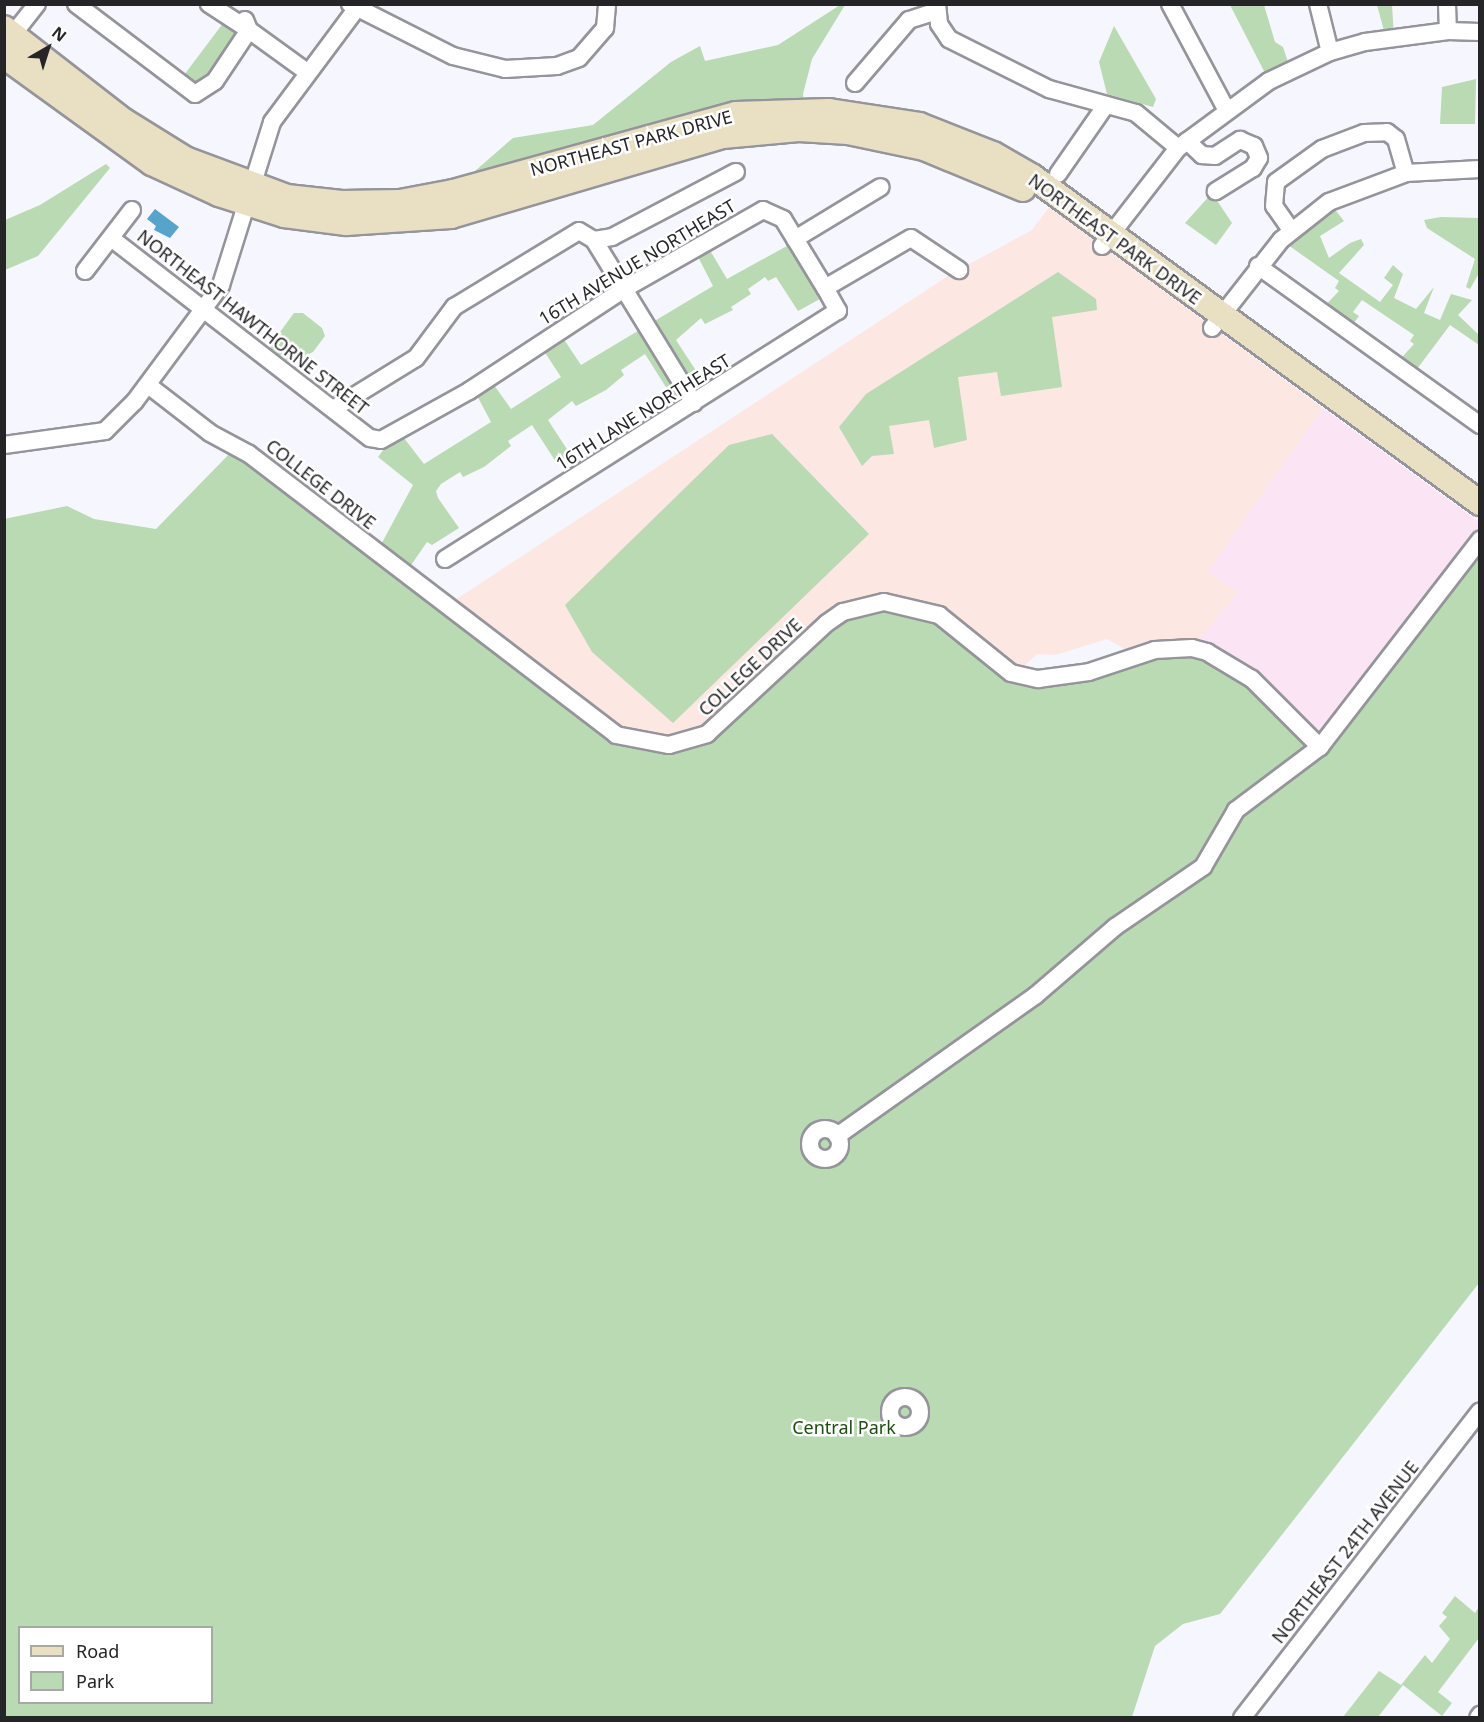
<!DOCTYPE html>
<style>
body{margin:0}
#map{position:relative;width:1484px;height:1722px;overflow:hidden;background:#f6f6fe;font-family:"Noto Sans",sans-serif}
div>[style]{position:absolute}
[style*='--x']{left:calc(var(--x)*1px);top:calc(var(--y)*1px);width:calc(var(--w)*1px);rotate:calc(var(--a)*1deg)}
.industrial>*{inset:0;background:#fbe5f4}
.education>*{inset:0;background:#fce7e2}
.green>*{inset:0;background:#b9dab2}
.water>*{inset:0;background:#56a4cc}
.roads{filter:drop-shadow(2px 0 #95949b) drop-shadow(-2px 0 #95949b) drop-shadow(0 2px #95949b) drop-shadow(0 -2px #95949b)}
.street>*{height:16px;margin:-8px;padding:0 8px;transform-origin:8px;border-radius:8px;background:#fff}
.street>.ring{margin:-8px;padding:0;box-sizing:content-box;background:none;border:16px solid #fff;border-radius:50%}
.secondary>*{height:24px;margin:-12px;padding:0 12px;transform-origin:12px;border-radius:12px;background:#e9e0c3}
span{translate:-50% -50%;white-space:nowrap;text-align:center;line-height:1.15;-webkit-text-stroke:5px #fff;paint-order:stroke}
.street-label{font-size:18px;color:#252528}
.park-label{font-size:18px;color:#1d4c13}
.frame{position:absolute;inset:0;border:6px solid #252528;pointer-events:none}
.legend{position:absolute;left:18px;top:1626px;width:195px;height:78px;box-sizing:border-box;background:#fff;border:2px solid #a8a8a9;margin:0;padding:8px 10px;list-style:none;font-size:18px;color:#252528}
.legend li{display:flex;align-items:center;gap:12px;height:30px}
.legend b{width:30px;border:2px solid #a8a8a9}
.north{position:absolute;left:18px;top:18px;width:60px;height:60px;-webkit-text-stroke:4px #fff;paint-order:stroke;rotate:39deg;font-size:16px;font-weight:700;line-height:24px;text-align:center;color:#252528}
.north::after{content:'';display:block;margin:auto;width:21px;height:27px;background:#252528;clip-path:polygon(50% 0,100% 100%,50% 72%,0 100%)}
</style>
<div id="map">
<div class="industrial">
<i style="clip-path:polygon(1323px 408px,1479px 522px,1479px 540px,1320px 747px,1192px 648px,1208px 572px)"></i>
</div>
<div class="education">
<i style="clip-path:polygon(1049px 207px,1323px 408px,1208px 572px,1238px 592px,1192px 648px,1125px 659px,1125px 649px,1107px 639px,1055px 655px,1037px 654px,1024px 666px,1023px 676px,707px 734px,639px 741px,446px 606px,951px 274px,1032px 230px)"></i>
</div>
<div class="green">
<i style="clip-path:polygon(840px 5px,845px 5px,812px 59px,803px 94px,805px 110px,472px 187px,475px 171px,513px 138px,593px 125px,671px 62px,700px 46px,705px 61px,778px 45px)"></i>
<i style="clip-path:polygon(1230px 5px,1264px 5px,1275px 42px,1283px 47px,1288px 62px,1265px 73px)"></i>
<i style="clip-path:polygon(1377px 5px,1392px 5px,1394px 37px,1386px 38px)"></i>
<i style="clip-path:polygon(227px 18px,240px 29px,209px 88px,178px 83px)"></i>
<i style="clip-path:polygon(1114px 26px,1156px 99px,1153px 107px,1107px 94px,1099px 62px)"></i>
<i style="clip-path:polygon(1476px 79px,1475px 124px,1440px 124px,1442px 87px)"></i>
<i style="clip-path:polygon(106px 164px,110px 168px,38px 256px,5px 270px,5px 220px,40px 205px)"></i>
<i style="clip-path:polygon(1212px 193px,1232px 223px,1216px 245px,1185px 223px)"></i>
<i style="clip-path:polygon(1329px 202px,1344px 221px,1320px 236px,1329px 258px,1350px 243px,1361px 239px,1364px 245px,1339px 273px,1380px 302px,1393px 285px,1384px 278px,1393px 265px,1403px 274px,1394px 298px,1416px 309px,1434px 287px,1424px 313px,1440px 320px,1451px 294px,1472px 300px,1458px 315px,1479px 335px,1479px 345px,1450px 325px,1411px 377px,1395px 365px,1414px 344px,1410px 341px,1414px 335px,1362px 300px,1353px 312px,1359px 316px,1348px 331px,1320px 311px,1339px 291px,1335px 288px,1339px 281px,1281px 240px)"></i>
<i style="clip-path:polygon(1441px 217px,1479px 218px,1479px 273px,1470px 289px,1466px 287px,1475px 259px,1427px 228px,1424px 220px)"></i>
<i style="clip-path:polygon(evenodd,796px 241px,829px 294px,798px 311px,776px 277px,768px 281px,765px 277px,748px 289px,751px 294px,731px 307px,733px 310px,705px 324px,701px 318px,676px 340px,710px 392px,681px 411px,645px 354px,621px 370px,624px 375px,606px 390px,576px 406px,572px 401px,548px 420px,572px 457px,558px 465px,532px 425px,508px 441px,511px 446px,484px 467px,463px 477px,460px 472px,441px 484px,436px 491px,438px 498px,459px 528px,432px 545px,427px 542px,405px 574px,594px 722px,685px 742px,843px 612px,922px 608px,1011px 673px,1038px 679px,1155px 650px,1225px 660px,1320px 747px,1479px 540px,1479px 1283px,1220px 1614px,1183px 1624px,1155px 1646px,1132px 1717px,5px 1717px,4px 519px,67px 506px,94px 519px,156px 529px,237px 446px,377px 552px,413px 485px,378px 457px,392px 438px,400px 433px,424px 464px,491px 422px,473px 388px,489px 378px,511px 409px,561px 377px,540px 345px,559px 332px,581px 365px,713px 286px,694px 249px,705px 242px,727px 279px,796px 241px,20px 1628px,212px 1628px,212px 1702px,20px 1702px,20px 1628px)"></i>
<i style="clip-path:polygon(1058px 272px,1096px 299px,1097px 310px,1052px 317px,1062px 387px,1001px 396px,997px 372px,958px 377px,967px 440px,934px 448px,929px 420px,889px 426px,894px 454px,872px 456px,862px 466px,839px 427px,866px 394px)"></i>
<i style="clip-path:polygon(294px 313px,303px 313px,322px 328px,325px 336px,313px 352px,290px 363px,269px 347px)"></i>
<i style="clip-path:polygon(772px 434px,869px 534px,673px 723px,592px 652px,565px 605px,729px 445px)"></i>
<i style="clip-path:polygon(1455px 1596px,1475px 1613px,1479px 1607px,1479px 1638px,1438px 1692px,1452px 1703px,1442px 1716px,1403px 1685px,1378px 1717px,1343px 1717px,1379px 1671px,1401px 1685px,1425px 1655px,1432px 1663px,1450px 1639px,1439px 1626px,1447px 1617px,1442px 1613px)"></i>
</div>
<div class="water">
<i style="clip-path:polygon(155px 209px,179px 227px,170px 238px,154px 230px,156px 226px,147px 219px)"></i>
</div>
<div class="roads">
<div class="street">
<i style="--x:76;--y:4;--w:149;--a:37.1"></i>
<i style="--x:195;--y:94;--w:24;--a:-33"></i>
<i style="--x:215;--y:81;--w:61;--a:-56.3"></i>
<i style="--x:249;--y:30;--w:48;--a:-147"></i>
<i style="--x:350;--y:4;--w:115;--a:26.8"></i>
<i style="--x:453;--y:56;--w:54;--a:14"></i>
<i style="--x:505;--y:69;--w:52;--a:-3.3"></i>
<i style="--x:557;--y:66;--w:23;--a:-20"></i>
<i style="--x:579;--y:58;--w:40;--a:-49"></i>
<i style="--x:605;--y:28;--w:24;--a:-85"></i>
<i style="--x:937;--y:4;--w:20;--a:84"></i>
<i style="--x:939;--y:24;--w:18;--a:56"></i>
<i style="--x:949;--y:39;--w:112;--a:26.6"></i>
<i style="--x:1049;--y:89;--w:90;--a:15.4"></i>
<i style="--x:1136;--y:113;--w:55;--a:39.8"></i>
<i style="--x:1170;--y:4;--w:119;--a:61.9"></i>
<i style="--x:1318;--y:4;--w:49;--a:76"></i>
<i style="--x:1447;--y:4;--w:27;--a:88"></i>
<i style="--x:245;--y:20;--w:11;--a:68"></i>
<i style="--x:249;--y:30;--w:72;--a:35.9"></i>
<i style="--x:7;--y:42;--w:48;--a:-51.7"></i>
<i style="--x:855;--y:83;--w:83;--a:-49.4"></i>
<i style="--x:909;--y:20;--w:29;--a:-18"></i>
<i style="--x:1187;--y:141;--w:21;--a:43"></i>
<i style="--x:1202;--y:155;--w:13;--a:4"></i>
<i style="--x:1215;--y:156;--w:30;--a:-33"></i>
<i style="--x:1240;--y:140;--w:15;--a:23"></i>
<i style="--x:1254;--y:146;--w:13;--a:67"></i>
<i style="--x:1259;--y:158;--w:12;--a:121"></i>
<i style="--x:1253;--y:168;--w:44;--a:148.1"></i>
<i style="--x:1058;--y:174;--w:84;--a:-55.2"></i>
<i style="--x:1291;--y:230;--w:29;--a:-125"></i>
<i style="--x:1274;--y:206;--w:24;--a:-85"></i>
<i style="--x:1276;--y:182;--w:57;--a:-35.7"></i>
<i style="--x:1322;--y:149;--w:45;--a:-20.9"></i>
<i style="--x:1364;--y:133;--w:23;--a:-2"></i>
<i style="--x:1387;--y:132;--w:11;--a:38"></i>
<i style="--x:1396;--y:139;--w:35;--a:74"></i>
<i style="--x:111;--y:238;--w:327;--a:37.7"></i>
<i style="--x:370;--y:438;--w:11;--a:10"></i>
<i style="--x:381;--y:440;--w:101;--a:-29.1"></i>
<i style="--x:469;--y:391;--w:186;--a:-33.3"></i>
<i style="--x:624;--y:289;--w:160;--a:-29.6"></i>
<i style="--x:763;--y:210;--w:22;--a:24"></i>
<i style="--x:783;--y:219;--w:81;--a:58.7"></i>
<i style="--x:825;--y:288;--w:99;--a:-30.2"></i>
<i style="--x:911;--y:238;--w:58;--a:33.7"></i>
<i style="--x:795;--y:239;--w:100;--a:-31.2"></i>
<i style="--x:594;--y:240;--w:18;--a:-9"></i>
<i style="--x:612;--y:237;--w:140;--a:-27.7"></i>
<i style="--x:1102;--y:246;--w:124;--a:-52.2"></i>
<i style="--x:1178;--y:148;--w:113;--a:-36.4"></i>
<i style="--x:1269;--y:81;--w:68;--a:-25.4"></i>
<i style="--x:1330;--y:52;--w:36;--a:-16"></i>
<i style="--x:1365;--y:42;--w:84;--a:-7.5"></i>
<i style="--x:1448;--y:31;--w:32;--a:2"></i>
<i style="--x:1258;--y:266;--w:273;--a:35.6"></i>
<i style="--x:85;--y:271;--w:77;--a:-52.4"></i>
<i style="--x:1212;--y:328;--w:112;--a:-51.9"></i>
<i style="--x:1281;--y:240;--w:61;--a:-38.4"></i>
<i style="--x:1329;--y:202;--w:82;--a:-20.6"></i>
<i style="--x:1406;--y:173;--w:74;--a:-3.1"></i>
<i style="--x:148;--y:385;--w:78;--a:37.7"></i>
<i style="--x:210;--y:433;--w:44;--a:28.3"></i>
<i style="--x:249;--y:454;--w:462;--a:37.4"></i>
<i style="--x:616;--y:735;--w:54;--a:10.7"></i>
<i style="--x:669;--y:745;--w:40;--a:-16"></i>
<i style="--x:707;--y:734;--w:163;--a:-42.8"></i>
<i style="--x:827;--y:623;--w:19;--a:-35"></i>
<i style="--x:843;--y:612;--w:42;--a:-13.7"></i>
<i style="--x:884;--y:602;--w:57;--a:13.3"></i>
<i style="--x:939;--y:615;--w:92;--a:38.9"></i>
<i style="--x:1011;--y:673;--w:28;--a:13"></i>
<i style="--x:1038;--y:679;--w:51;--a:-7.8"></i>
<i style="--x:1089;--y:672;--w:70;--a:-18.4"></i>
<i style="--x:1155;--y:650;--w:37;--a:-3"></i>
<i style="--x:1192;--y:648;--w:16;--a:15"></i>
<i style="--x:1207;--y:652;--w:52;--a:31"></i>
<i style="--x:1252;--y:679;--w:96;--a:45"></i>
<i style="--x:333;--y:409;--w:97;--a:-31.6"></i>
<i style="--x:416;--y:358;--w:64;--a:-53.3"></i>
<i style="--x:454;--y:307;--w:146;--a:-31.3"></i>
<i style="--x:579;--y:231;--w:17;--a:31"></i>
<i style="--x:594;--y:240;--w:191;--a:58.5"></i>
<i style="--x:4;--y:445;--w:102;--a:-7.9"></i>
<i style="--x:105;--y:431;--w:42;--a:-45"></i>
<i style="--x:135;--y:401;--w:144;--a:-53.4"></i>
<i style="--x:221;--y:285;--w:171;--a:-72.6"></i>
<i style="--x:272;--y:122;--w:147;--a:-53.3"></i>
<i style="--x:445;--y:559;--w:465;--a:-32.3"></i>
<i style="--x:838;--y:311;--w:26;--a:-119"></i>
<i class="ring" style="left:810px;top:1129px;width:14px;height:14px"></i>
<i style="--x:837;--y:1136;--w:244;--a:-35.3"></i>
<i style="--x:1036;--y:995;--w:104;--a:-40.7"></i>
<i style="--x:1115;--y:927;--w:107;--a:-34.3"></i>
<i style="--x:1203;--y:867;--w:66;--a:-59.9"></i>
<i style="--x:1236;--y:810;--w:105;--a:-36.9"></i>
<i style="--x:1320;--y:747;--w:262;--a:-52.3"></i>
<i class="ring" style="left:890px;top:1397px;width:14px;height:14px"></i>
<i style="--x:1242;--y:1718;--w:388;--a:-52.2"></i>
<i style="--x:1478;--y:1718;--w:4;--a:-56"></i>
</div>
<div class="secondary">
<i style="--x:4;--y:28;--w:152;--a:37.8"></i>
<i style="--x:124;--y:121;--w:72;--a:31.9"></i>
<i style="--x:185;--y:159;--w:109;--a:20.4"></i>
<i style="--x:287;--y:197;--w:55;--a:6.2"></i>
<i style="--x:342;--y:203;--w:58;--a:-1"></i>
<i style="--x:400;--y:202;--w:54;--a:-10.7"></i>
<i style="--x:453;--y:192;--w:294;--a:-15.4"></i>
<i style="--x:736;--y:114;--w:93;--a:-1.8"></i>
<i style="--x:829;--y:111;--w:91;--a:8.8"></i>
<i style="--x:919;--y:125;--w:79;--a:21.4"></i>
<i style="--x:993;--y:154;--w:46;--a:29.9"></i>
<i style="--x:1033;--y:177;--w:553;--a:36.1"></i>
<i style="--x:4;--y:56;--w:183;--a:35.9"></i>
<i style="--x:152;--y:163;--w:74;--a:24.8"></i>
<i style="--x:219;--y:194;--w:68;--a:17.9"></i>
<i style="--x:284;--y:215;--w:63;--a:7.4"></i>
<i style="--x:346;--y:223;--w:105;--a:-3.8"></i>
<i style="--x:451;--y:216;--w:284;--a:-16.4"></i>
<i style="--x:723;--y:136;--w:76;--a:-5.3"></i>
<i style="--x:799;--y:129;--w:49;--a:3.5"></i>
<i style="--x:848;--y:132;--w:78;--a:11.9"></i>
<i style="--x:924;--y:148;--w:107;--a:22.5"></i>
</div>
</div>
<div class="street-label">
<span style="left:631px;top:143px;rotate:-15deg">NORTHEAST PARK DRIVE</span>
<span style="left:1115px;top:239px;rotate:36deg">NORTHEAST PARK DRIVE</span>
<span style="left:637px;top:262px;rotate:-31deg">16TH AVENUE NORTHEAST</span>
<span style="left:253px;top:322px;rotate:38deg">NORTHEAST HAWTHORNE STREET</span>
<span style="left:643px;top:412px;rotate:-32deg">16TH LANE NORTHEAST</span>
<span style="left:321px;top:484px;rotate:38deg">COLLEGE DRIVE</span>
<span style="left:750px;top:667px;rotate:-43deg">COLLEGE DRIVE</span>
<span style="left:1345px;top:1552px;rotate:-52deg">NORTHEAST 24TH AVENUE</span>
</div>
<div class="park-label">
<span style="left:844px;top:1427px">Central Park</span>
</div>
<div class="frame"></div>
<ul class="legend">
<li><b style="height:8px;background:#e9e0c3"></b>Road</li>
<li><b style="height:16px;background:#b9dab2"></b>Park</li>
</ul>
<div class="north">N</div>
</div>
